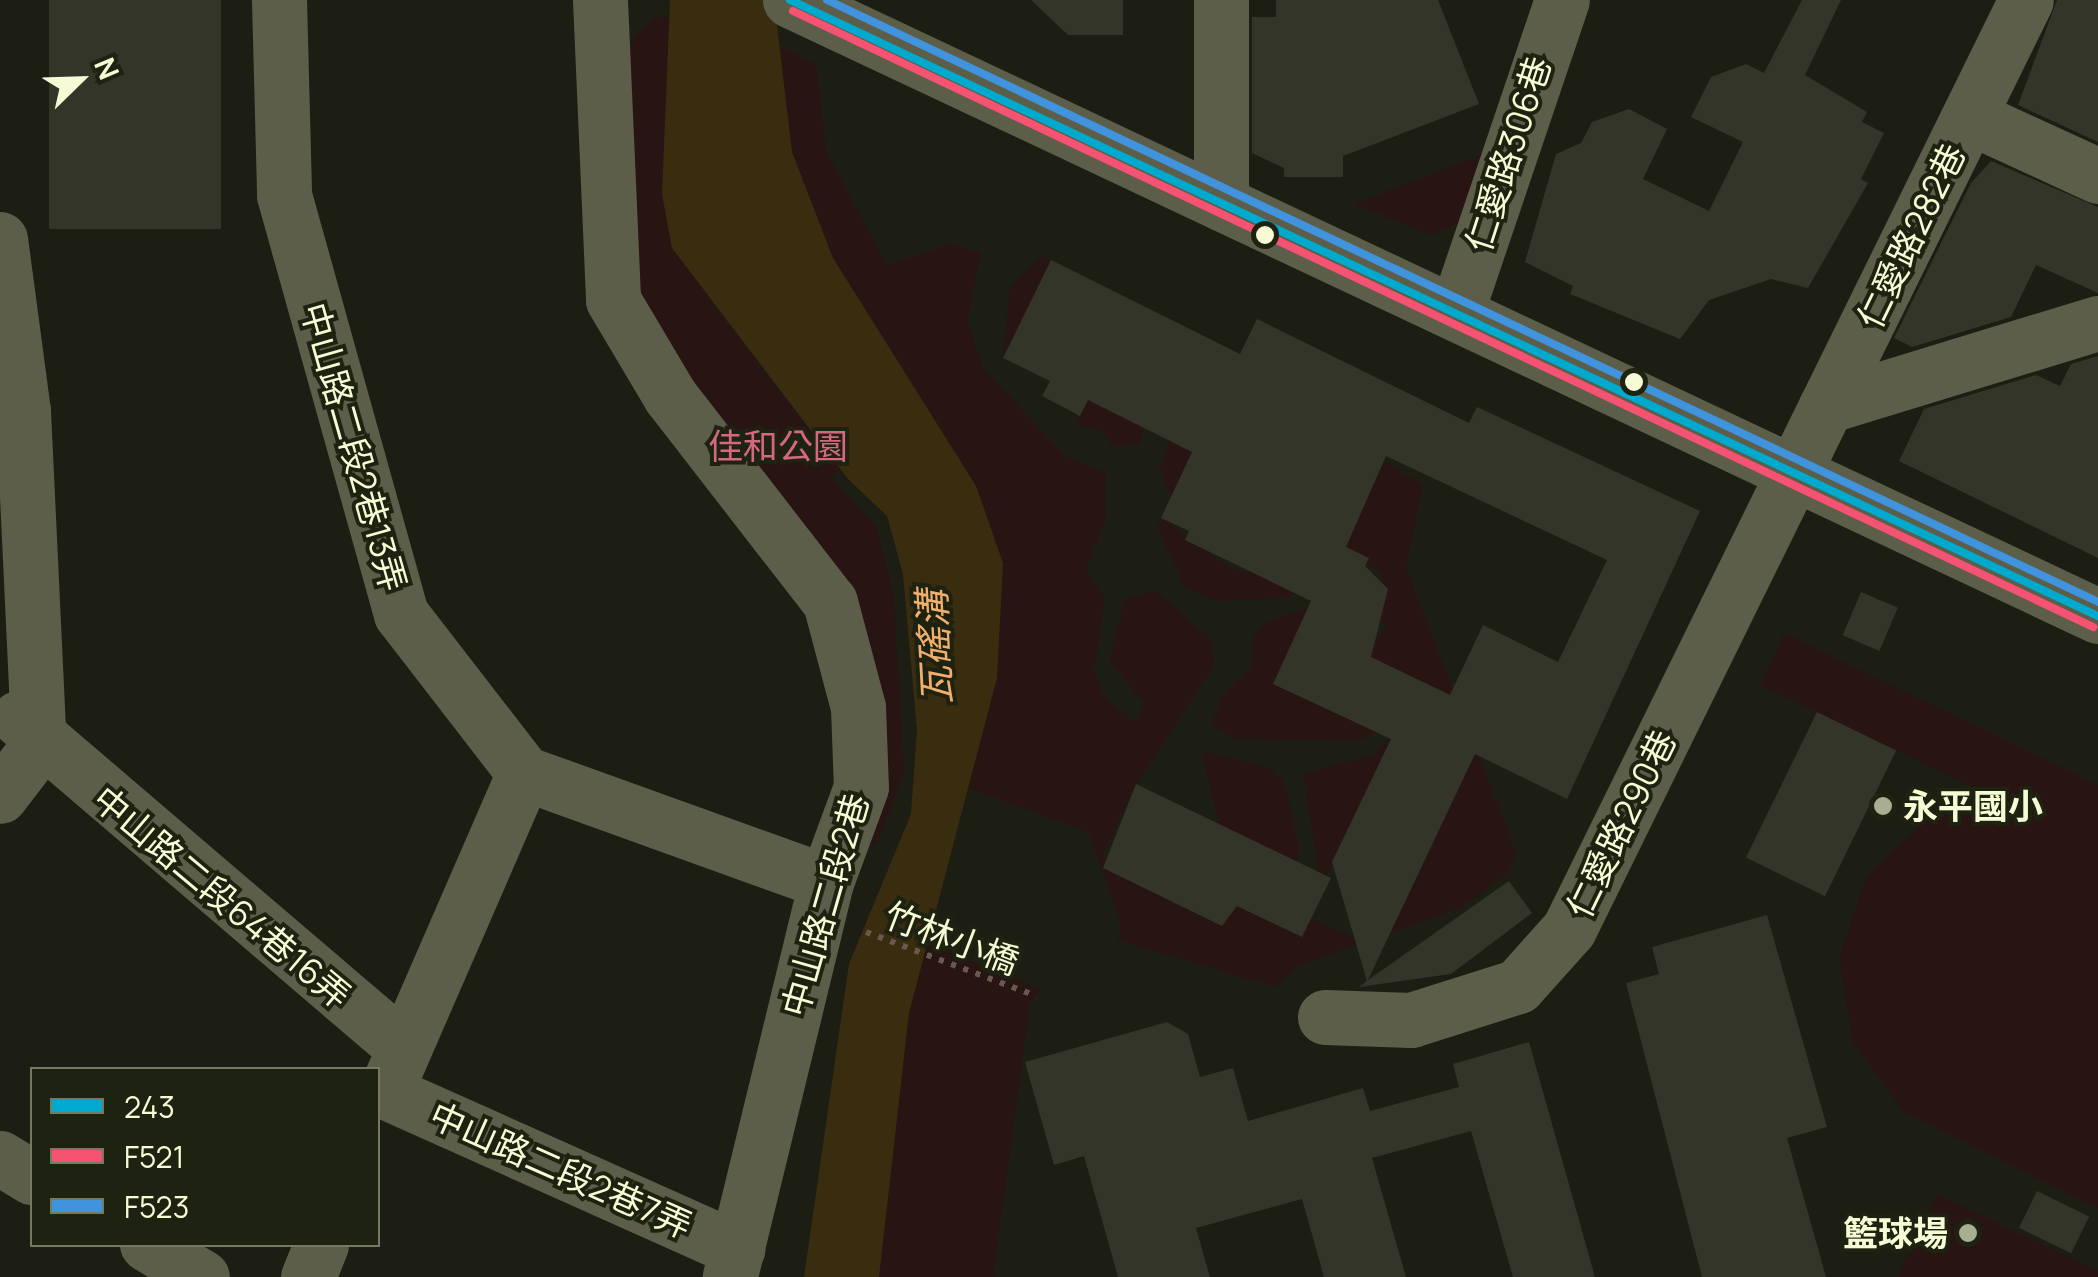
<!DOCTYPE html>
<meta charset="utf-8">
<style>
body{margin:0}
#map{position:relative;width:2098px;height:1277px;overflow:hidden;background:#1c1e14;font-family:Manrope,"Noto Sans TC",sans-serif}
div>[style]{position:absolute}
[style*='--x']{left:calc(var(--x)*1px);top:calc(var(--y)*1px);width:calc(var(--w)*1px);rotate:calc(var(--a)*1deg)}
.green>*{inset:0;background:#291414}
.water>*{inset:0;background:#3a2c0f}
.building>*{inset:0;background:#333529;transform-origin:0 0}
.path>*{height:6px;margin-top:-3px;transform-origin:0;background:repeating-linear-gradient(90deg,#665a4e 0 5px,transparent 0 13px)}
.minor>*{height:55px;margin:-27.5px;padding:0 27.5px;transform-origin:27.5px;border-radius:27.5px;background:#5c5e4a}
.bus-1>*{height:8px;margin:-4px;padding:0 4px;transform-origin:4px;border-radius:4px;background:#00a9ce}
.bus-2>*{height:8px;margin:-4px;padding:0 4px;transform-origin:4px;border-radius:4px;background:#f65372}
.bus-3>*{height:8px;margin:-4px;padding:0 4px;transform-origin:4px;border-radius:4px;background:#4094de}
.dots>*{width:28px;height:28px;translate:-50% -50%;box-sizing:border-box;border:5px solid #1e2210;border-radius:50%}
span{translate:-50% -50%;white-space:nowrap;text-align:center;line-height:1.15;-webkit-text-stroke:8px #1e2210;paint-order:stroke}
.street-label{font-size:35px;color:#f6fbd5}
.park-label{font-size:35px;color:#d5677f}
.poi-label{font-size:35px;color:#f6fbd5;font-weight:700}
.left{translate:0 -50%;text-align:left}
.right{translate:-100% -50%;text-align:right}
.water-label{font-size:38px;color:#f2ae6c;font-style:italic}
.legend{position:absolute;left:30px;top:1067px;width:350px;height:180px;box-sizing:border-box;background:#1e2210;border:2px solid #74795f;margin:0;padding:12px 18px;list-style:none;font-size:30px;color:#f6fbd5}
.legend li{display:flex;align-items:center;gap:20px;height:50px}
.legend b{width:50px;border:2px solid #74795f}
.north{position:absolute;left:30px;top:30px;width:100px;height:100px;-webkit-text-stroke:8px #1e2210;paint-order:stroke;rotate:67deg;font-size:28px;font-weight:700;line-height:40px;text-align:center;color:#f6fbd5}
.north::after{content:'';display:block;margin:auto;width:35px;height:45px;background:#f6fbd5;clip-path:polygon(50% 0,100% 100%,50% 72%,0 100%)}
</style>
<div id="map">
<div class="green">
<i style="clip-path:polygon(655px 17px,669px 18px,662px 194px,715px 307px,840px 469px,830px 478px,876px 526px,894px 599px,904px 773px,876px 846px,862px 840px,877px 728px,657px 333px,623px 243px,631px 40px)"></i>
<i style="clip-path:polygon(779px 46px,816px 64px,826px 149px,886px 265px,950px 244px,981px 253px,967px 321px,983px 368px,1065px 456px,1106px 473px,1106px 518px,1086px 570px,1105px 598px,1094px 671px,1103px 695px,1135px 722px,1145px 703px,1109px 662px,1125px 598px,1155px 591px,1211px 639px,1214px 666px,1136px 784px,1102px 856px,1222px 925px,1266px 847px,1218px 824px,1202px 751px,1267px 767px,1284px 783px,1299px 847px,1297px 861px,1284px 856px,1256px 915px,1301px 937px,1311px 918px,1354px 939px,1376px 894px,1423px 682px,1377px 660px,1376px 732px,1357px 741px,1235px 739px,1212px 724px,1222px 695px,1251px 667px,1253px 637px,1267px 622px,1308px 607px,1273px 683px,1322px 707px,1357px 636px,1376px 644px,1386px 623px,1374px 617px,1383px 575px,1346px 547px,1353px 529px,1172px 496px,1160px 471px,1194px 366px,1361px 510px,1384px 462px,1423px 485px,1406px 568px,1516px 852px,1508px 873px,1460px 908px,1297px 966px,1275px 987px,1118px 940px,1121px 923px,1088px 832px,968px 788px,997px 678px,1003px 563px,976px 486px,833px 258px,792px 152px)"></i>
<i style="clip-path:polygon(1482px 154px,1461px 222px,1431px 235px,1355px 204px)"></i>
<i style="clip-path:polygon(1042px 256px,1051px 260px,1003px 358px,1010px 287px)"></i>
<i style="clip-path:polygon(1088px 400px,1133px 422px,1147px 410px,1140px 443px,1114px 447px,1099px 429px,1076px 426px)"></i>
<i style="clip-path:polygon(1161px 518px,1229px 568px,1303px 585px,1287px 598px,1214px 601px,1184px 586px,1157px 527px)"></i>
<i style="clip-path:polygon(1784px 633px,2098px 785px,2098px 1209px,1903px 1111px,1853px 1042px,1839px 958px,1866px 878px,1926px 819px,1993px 797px,1760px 685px)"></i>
<i style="clip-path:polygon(1391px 738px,1326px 875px,1319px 872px,1303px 773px,1373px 755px)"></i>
<i style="clip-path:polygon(927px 944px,1041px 989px,1030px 1004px,993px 1277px,879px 1277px,909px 1013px)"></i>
<i style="clip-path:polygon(1937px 1194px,2098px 1271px,2098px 1277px,1897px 1277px)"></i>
</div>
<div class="water">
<i style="clip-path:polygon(670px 0,774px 0,792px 152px,833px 258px,976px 486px,1003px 563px,997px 678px,909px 1013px,879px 1277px,804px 1277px,849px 964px,911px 814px,917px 730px,903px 574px,887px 516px,848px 479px,672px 248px,662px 194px)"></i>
</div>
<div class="building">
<i style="left:49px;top:0;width:172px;height:229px"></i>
<i style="clip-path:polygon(1031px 0,1123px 0,1123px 35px,1068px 35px)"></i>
<i style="clip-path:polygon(1276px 0,1438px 0,1479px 104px,1343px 156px,1343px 177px,1284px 177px,1284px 168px,1252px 153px,1252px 17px,1276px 17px)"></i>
<i style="clip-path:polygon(1802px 0,1841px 0,1805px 75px,1867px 112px,1862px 122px,1884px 133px,1861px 179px,1868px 183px,1808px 288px,1771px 279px,1709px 300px,1680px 339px,1570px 294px,1573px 286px,1525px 262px,1556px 154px,1581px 143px,1592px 122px,1629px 109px,1667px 129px,1643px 179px,1709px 211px,1743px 142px,1691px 117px,1711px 77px,1746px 64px,1764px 73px)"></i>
<i style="clip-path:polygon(2057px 0,2098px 0,2098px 142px,2018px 105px)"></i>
<i style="clip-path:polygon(1991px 161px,2098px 207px,2098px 293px,2036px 265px,2011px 317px,1912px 347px,1894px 338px,1971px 183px)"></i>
<i style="clip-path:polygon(evenodd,1051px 260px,1240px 354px,1257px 319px,1469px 423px,1477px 407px,1700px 511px,1567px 799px,1475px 754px,1368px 980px,1509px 881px,1532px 913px,1451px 974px,1359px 987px,1367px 981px,1332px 862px,1391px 739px,1273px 684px,1311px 601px,1185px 540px,1189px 531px,1161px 518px,1192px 452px,1088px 400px,1080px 416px,1042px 396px,1050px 381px,1003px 358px,1051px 260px,1386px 456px,1607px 560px,1558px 662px,1483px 625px,1450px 695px,1371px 657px,1388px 589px,1365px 566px,1369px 558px,1346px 547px,1386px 456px)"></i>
<i style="clip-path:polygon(2098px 356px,2098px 558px,1899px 461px,1924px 409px,2036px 375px,2060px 386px,2071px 364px)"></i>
<i style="left:1861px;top:592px;width:40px;height:47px;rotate:23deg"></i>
<i style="left:1817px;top:712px;width:88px;height:162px;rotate:26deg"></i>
<i style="clip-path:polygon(1136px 784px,1331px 878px,1302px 937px,1237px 906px,1222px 926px,1103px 868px)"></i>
<i style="clip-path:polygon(1767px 915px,1827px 1127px,1787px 1138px,1826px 1277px,1702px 1277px,1626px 983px,1659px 974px,1652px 947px)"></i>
<i style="clip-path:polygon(1167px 1022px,1188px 1034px,1200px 1077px,1233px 1068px,1248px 1121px,1363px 1088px,1370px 1111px,1459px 1087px,1453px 1064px,1529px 1042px,1595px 1277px,1513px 1277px,1471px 1131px,1372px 1158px,1406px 1277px,1324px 1277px,1302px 1199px,1196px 1228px,1210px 1277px,1118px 1277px,1084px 1156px,1054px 1165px,1025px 1062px)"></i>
<i style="left:2037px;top:1191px;width:58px;height:41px;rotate:26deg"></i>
</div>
<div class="path">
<i style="--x:866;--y:932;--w:182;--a:20.6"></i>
</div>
<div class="minor">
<i style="--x:279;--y:0;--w:195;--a:88.5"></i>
<i style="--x:284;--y:195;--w:435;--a:74.4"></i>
<i style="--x:401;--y:614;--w:201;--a:52.3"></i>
<i style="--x:524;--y:773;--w:321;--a:19.8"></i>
<i style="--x:600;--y:0;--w:300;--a:87.5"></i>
<i style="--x:613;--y:300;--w:112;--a:59.3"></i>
<i style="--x:670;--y:396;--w:261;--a:52.2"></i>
<i style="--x:830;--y:602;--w:109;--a:75.1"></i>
<i style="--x:858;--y:707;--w:80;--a:87.9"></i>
<i style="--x:861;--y:787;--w:101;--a:110.2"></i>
<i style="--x:826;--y:882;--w:406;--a:103.7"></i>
<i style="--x:790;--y:0;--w:1446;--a:25.22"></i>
<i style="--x:1221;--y:0;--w:203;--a:90"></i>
<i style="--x:1970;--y:117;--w:141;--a:24.7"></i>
<i style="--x:0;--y:239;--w:174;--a:82.4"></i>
<i style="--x:23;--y:411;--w:334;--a:87.3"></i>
<i style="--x:39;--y:745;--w:64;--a:127.4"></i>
<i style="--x:1457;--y:310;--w:327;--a:-71.3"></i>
<i style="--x:1826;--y:406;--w:284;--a:-17"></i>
<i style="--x:18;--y:718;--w:508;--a:40.53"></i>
<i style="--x:1325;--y:1017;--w:86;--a:2"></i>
<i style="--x:1411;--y:1020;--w:112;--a:-17.6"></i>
<i style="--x:1518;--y:986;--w:76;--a:-48.2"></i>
<i style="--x:1569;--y:929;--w:1035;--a:-63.81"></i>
<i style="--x:390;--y:1081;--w:336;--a:-66.5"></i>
<i style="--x:386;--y:1092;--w:385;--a:24.1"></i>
<i style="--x:0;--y:1158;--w:37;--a:31"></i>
<i style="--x:147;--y:1244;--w:64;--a:31"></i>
<i style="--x:308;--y:1277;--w:35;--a:-68"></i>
</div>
<div class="bus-1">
<i style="--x:790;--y:0;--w:1446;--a:25.22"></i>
</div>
<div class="bus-2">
<i style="--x:793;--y:11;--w:1439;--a:25.35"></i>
</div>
<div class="bus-3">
<i style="--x:827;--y:0;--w:1406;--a:25.34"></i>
</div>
<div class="dots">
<i style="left:1265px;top:235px;background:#f6fbd5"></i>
<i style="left:1634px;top:382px;background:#f6fbd5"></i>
<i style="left:1883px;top:806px;background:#aaae91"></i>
<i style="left:1968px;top:1233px;background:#aaae91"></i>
</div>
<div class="street-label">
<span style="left:1508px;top:154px;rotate:-72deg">仁愛路306巷</span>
<span style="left:1911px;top:236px;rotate:-64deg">仁愛路282巷</span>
<span style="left:354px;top:447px;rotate:74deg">中山路二段2巷13弄</span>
<span style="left:1621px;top:824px;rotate:-64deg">仁愛路290巷</span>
<span style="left:222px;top:897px;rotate:40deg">中山路二段64巷16弄</span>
<span style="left:825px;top:905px;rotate:-74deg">中山路二段2巷</span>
<span style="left:952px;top:938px;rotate:21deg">竹林小橋</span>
<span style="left:561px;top:1170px;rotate:24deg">中山路二段2巷7弄</span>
</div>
<div class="park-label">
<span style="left:778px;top:446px">佳和公園</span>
</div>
<div class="poi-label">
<span class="left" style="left:1903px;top:806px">永平國小</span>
<span class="right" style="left:1948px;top:1233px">籃球場</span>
</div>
<div class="water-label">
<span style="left:934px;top:647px;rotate:-93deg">瓦磘溝</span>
</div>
<ul class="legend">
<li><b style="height:12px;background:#00a9ce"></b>243</li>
<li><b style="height:12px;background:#f65372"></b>F521</li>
<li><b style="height:12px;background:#4094de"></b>F523</li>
</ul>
<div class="north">N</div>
</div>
